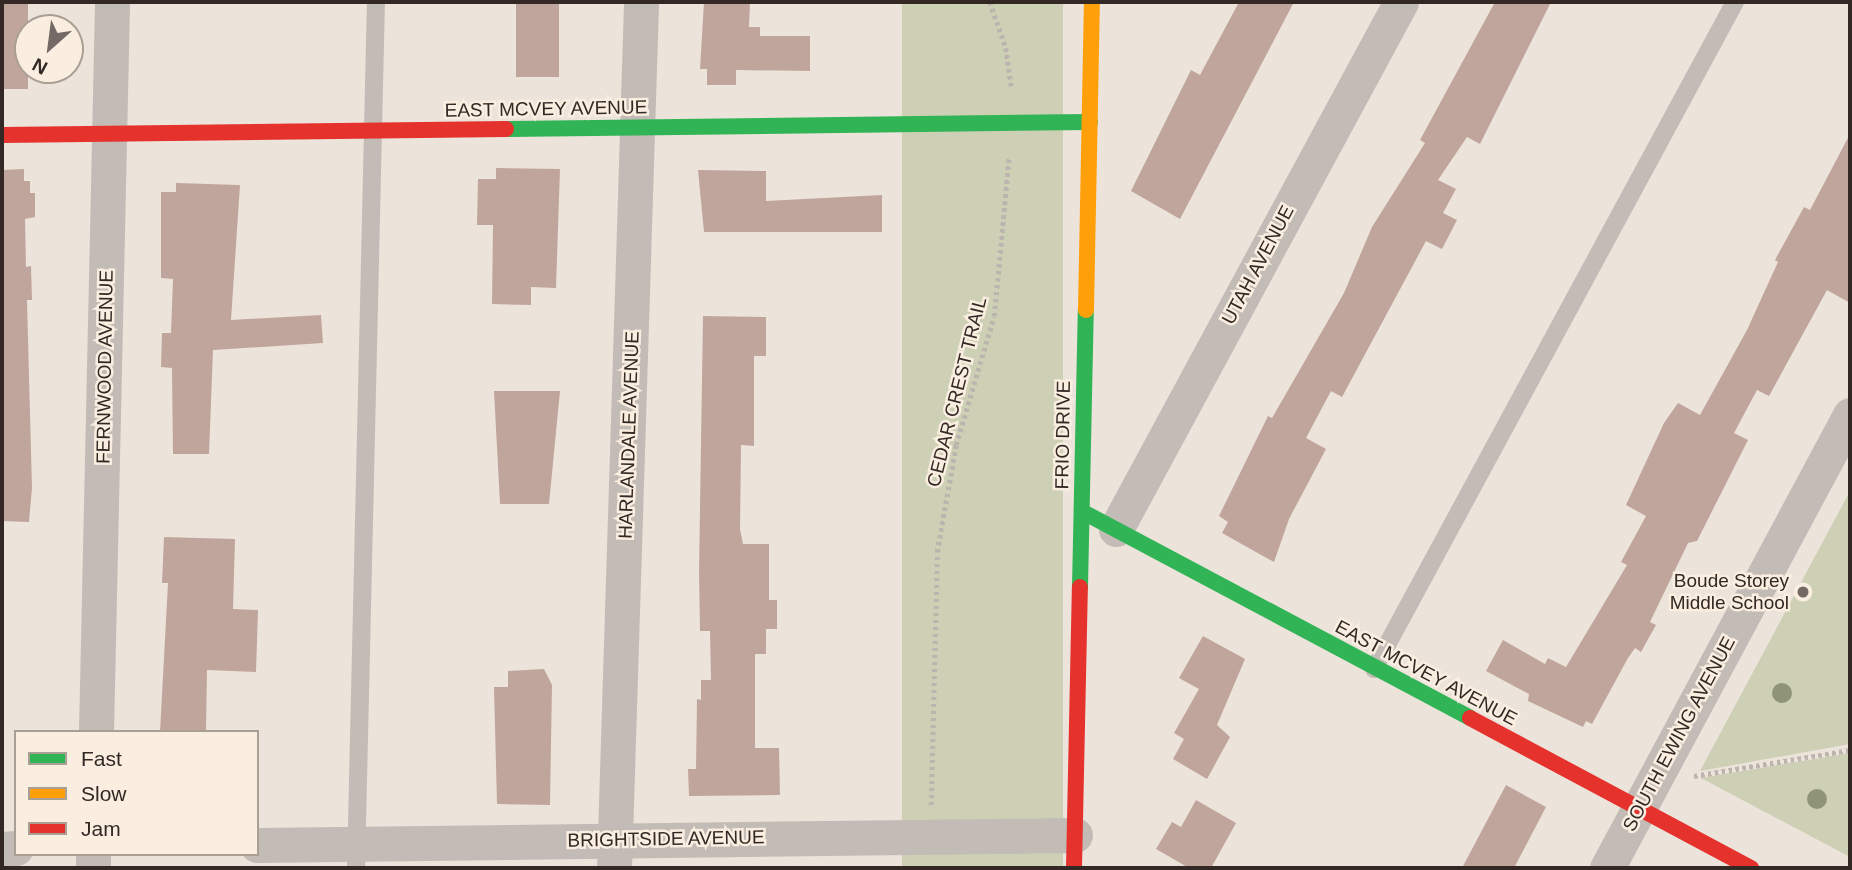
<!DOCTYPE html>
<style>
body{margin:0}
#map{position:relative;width:1852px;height:870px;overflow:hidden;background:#ece3db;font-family:Arial,sans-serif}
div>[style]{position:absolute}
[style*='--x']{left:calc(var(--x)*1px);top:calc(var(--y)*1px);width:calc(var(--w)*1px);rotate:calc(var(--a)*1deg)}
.green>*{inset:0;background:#cdd0b4;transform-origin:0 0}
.building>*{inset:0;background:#c0a59c;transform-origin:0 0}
.path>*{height:4.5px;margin-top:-2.25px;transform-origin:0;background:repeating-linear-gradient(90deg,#bcb4ae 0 3.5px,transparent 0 7px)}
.lane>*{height:18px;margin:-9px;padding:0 9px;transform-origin:9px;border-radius:9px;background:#c3bbb5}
.street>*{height:35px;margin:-17.5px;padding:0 17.5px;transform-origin:17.5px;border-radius:17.5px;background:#c3bbb5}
.fast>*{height:16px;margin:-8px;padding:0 8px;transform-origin:8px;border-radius:8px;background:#30b455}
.slow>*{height:16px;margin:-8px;padding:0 8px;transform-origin:8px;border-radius:8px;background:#ff9f0a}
.jam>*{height:16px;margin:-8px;padding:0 8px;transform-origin:8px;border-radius:8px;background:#e5322d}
.trees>*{width:20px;height:20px;margin:-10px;border-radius:50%;background:#909477}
.dots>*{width:19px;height:19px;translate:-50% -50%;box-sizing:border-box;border:4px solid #faeee1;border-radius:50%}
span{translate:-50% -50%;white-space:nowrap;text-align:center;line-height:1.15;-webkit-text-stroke:5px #faeee1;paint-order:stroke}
.street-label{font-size:19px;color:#332824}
.poi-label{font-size:19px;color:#332824}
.right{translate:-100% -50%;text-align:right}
.frame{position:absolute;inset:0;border:4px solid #332824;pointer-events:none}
.legend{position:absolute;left:14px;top:730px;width:245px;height:126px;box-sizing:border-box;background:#faeee1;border:2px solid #aa9f95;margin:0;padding:9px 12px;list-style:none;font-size:21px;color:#332824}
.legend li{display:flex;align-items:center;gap:14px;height:35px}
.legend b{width:35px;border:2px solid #aa9f95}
.north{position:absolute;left:14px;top:14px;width:70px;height:70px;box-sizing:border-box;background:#faeee1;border:2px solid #aa9f95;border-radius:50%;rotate:208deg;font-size:19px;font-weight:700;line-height:28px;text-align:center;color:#332824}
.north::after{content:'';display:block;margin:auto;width:24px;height:32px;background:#746964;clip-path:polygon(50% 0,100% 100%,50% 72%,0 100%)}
</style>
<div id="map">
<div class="green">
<i style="left:902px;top:2px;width:161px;height:866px"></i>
<i style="clip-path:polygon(1850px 491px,1850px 744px,1700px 771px)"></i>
<i style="clip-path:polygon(1850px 753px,1850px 857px,1701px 778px)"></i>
</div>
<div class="building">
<i style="left:2px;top:2px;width:26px;height:87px"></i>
<i style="left:516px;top:2px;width:43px;height:75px"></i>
<i style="clip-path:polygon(704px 2px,750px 2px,749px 27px,760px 27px,760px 36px,810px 36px,810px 71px,736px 70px,736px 85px,707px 85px,707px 69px,700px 69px)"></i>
<i style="clip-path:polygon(1239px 2px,1294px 2px,1180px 219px,1131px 191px,1191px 70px,1200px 75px)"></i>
<i style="clip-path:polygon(1495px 2px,1551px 2px,1480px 144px,1467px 137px,1438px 180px,1456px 189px,1443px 213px,1457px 220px,1442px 249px,1426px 241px,1342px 397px,1331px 391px,1306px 438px,1326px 449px,1289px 519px,1274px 562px,1222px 533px,1228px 522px,1219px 516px,1268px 416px,1272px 418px,1344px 293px,1372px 227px,1425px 143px,1420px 140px)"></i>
<i style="clip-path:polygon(1850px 134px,1850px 303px,1827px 290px,1769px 396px,1757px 390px,1734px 433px,1748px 440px,1697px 541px,1688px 543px,1650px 622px,1656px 625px,1641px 652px,1635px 648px,1628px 658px,1592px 724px,1586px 721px,1583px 727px,1528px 701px,1529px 694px,1486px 671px,1503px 640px,1545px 664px,1548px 658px,1566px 667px,1627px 565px,1621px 562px,1646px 516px,1626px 505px,1664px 423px,1678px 403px,1700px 415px,1747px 330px,1778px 262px,1775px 260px,1804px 207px,1810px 210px)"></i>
<i style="clip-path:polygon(496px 168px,560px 169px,556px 288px,531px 287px,531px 305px,492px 304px,493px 225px,477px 225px,478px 179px,496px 179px)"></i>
<i style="clip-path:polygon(24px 169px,24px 181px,30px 181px,30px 193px,35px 193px,35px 217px,25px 219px,26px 267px,31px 266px,32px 300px,27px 300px,32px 488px,29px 522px,2px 521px,2px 170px)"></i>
<i style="clip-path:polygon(698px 170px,766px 171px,766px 201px,882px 195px,882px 232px,704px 232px)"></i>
<i style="clip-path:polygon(176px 183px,240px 185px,231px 320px,321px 315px,323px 343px,213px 350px,209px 454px,173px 454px,172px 368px,161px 367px,162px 333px,171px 333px,173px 279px,161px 278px,161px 192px,176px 192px)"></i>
<i style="clip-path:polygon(703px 316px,766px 317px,766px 356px,754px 356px,754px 446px,741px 445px,740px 529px,743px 544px,769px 544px,769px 600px,777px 600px,777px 629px,766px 629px,766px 654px,755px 654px,755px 748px,779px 748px,780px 795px,689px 796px,688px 769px,696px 769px,697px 699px,701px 700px,701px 680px,711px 680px,710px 631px,700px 631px,699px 573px)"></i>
<i style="clip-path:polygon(494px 391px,560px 391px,549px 504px,500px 504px)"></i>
<i style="clip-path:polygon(164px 537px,235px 539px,233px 609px,258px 610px,256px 672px,207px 670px,206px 732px,160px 732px,168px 583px,162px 583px)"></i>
<i style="clip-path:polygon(1203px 636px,1245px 659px,1217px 725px,1230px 737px,1207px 779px,1173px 759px,1184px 739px,1174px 733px,1199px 689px,1179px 678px)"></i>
<i style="clip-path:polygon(544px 669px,552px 685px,550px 805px,497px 804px,494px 687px,508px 687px,508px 671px)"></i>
<i style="clip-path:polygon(1506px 785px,1546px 807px,1514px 868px,1462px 868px)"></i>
<i style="clip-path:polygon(1196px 800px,1236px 823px,1211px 868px,1189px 868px,1156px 849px,1172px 822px,1181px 827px)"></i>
</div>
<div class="path">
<i style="--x:990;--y:2;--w:49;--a:70.8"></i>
<i style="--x:1006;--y:48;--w:41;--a:81.7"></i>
<i style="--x:1694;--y:776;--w:158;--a:-9.5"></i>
<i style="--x:931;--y:805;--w:253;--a:-88.6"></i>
<i style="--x:937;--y:552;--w:109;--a:-79.9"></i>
<i style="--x:956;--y:445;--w:134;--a:-73.6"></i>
<i style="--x:994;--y:316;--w:160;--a:-84.6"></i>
</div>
<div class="lane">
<i style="--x:1374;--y:669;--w:758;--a:-61.58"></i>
<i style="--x:356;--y:868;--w:866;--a:-88.68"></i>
</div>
<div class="street">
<i style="--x:1116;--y:529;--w:599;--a:-61.6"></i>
<i style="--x:96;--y:732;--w:730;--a:-88.74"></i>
<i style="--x:257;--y:845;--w:818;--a:-0.7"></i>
<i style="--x:2;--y:849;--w:14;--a:-4"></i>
<i style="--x:93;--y:868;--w:14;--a:-90"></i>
<i style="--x:614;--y:868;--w:866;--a:-88.21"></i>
<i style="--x:1607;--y:868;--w:514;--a:-61.79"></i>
</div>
<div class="fast">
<i style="--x:506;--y:129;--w:584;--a:-0.69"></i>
<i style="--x:1083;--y:512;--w:438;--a:28"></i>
<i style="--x:1080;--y:587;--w:277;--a:-88.8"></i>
</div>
<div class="slow">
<i style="--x:1086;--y:310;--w:308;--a:-88.9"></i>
</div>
<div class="jam">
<i style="--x:2;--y:135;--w:504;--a:-0.68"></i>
<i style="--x:1470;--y:718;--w:319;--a:28.1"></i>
<i style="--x:1074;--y:868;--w:281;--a:-88.8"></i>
</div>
<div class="trees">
<i style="left:1782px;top:693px"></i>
<i style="left:1817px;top:799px"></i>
</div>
<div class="dots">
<i style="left:1803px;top:592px;background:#746964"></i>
</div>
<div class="street-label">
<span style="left:546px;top:109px;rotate:-1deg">EAST MCVEY AVENUE</span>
<span style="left:1258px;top:265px;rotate:-62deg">UTAH AVENUE</span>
<span style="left:105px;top:367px;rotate:-89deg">FERNWOOD AVENUE</span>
<span style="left:957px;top:392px;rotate:-76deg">CEDAR CREST TRAIL</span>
<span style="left:629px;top:435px;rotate:-88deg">HARLANDALE AVENUE</span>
<span style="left:1063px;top:435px;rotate:-89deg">FRIO DRIVE</span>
<span style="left:1426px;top:673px;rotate:28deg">EAST MCVEY AVENUE</span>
<span style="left:1679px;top:734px;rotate:-62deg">SOUTH EWING AVENUE</span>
<span style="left:666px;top:839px;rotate:-1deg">BRIGHTSIDE AVENUE</span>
</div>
<div class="poi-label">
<span class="right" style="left:1789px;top:592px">Boude Storey<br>Middle School</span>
</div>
<div class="frame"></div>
<ul class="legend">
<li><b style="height:9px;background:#30b455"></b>Fast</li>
<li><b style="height:9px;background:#ff9f0a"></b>Slow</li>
<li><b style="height:9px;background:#e5322d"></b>Jam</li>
</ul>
<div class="north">N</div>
</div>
